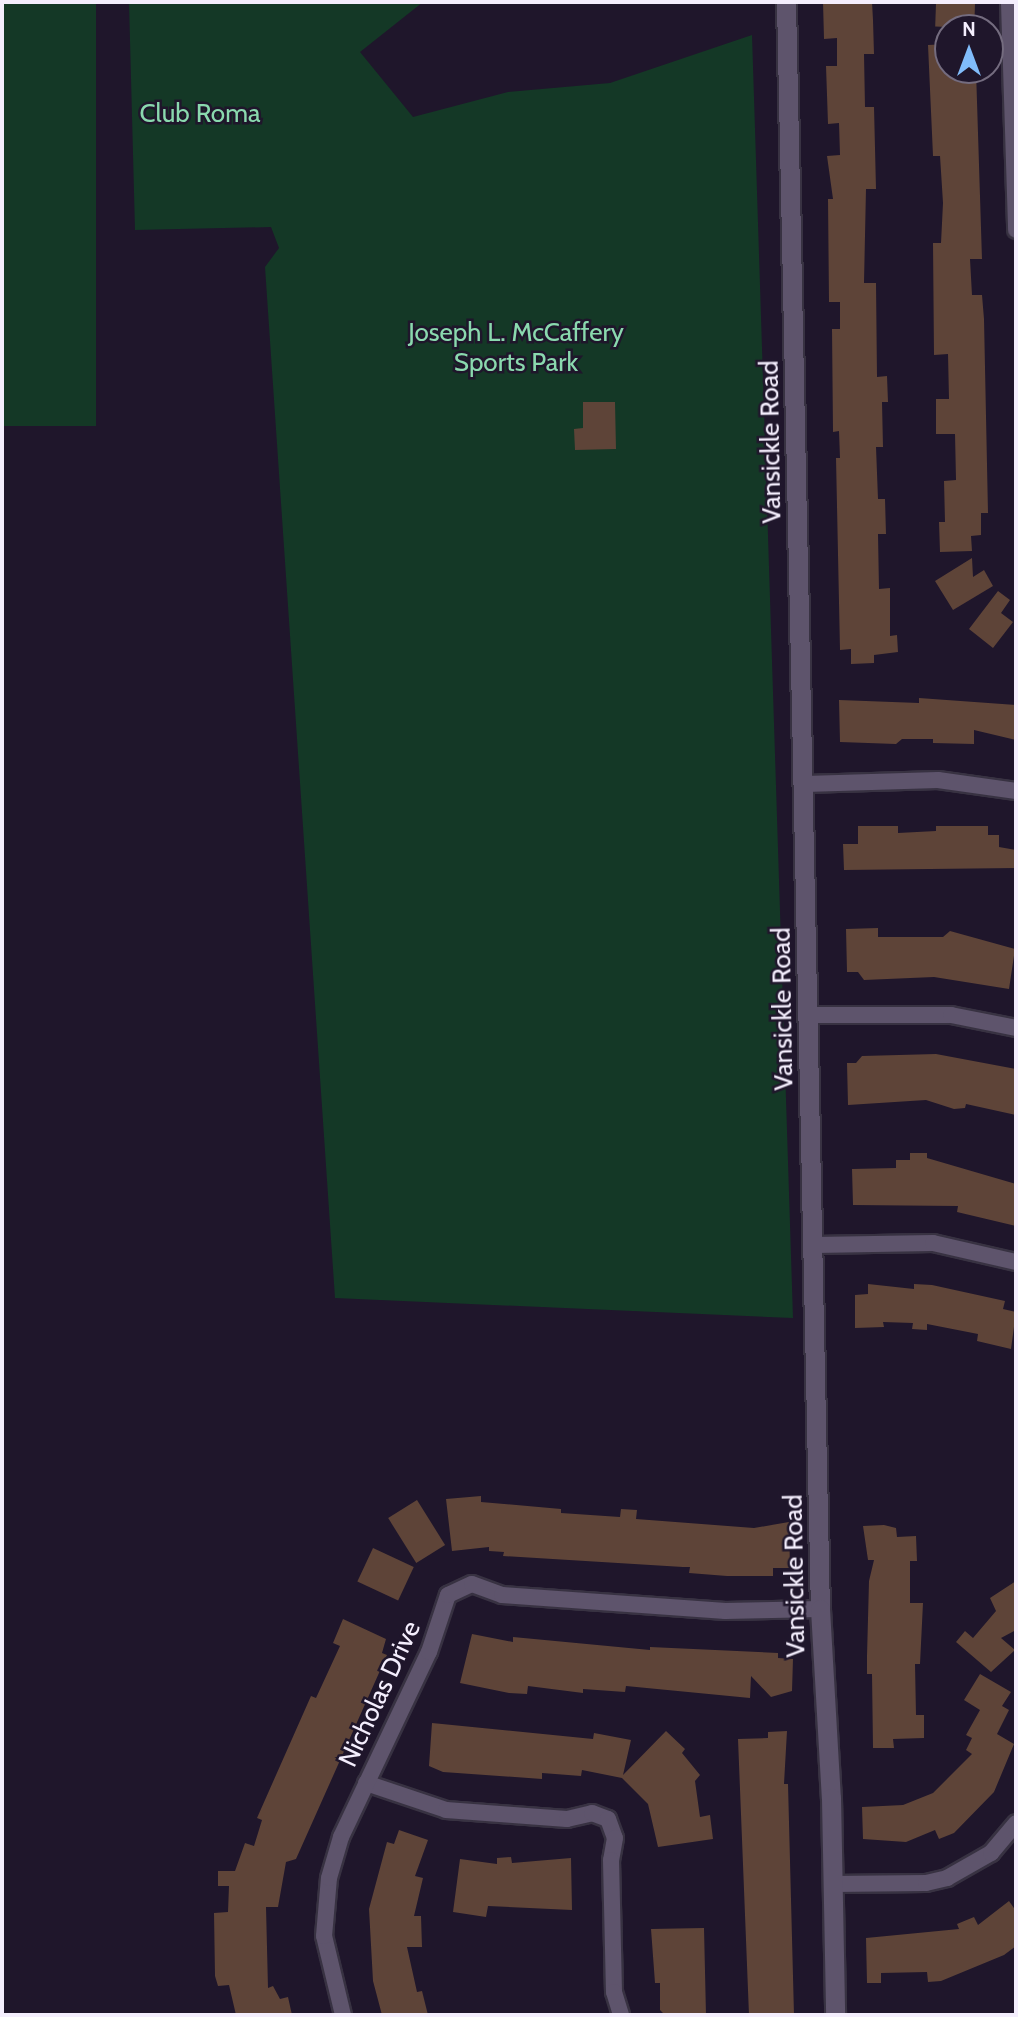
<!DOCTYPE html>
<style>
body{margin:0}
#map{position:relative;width:1018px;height:2017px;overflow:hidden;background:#1f162b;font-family:Cabin,sans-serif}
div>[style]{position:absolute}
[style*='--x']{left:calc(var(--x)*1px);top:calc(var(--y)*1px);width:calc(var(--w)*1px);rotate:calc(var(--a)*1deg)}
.green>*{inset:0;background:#143826;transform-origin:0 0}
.building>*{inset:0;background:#5e4438;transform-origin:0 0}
.roads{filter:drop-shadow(2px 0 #383242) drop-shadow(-2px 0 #383242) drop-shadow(0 2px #383242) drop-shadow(0 -2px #383242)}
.minor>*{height:16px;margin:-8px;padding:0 8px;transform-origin:8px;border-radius:8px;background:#5e546c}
.tertiary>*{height:19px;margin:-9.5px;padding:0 9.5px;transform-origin:9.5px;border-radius:9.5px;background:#5e546c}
span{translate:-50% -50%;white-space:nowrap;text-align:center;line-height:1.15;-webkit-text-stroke:5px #1f162b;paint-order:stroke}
.park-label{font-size:26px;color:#8ad9ae}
.street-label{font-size:26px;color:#f4eefd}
.frame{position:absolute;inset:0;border:4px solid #f4eefd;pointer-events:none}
.north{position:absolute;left:934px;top:14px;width:70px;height:70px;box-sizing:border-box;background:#1f162b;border:2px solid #746c7f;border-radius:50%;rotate:0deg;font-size:19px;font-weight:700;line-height:28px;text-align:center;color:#f4eefd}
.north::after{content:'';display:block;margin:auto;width:24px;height:32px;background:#81bcfa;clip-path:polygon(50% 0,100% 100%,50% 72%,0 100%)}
</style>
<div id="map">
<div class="green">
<i style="left:2px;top:2px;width:94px;height:424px"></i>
<i style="clip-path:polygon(129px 2px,423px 2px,360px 52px,413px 117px,508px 92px,610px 83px,752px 35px,793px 1318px,335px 1298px,265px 267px,279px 248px,271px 227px,135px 230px)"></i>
</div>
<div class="building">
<i style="clip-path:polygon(823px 2px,872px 2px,873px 20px,874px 54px,864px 54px,865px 107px,874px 107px,876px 189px,866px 189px,864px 283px,876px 283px,877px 377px,887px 376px,888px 402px,882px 402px,883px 447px,876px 447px,878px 499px,885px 499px,886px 534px,878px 534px,879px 589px,890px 588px,890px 636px,897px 635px,898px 652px,874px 655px,874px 663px,851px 664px,851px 649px,840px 650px,836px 458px,840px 458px,839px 431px,833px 432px,832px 329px,840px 329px,840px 302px,829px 302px,828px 199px,833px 199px,827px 156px,840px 155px,839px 123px,828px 124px,826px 66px,837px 66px,837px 38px,824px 39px)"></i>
<i style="left:975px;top:4px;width:24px;height:39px;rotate:92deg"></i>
<i style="clip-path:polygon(948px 44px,948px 70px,976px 70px,982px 259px,970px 259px,972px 295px,982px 295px,984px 319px,988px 513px,981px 513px,981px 535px,971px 536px,972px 551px,940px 552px,939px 522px,945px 522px,944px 481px,956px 480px,955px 434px,936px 434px,936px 399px,949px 399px,948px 354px,934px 355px,933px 243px,941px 243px,943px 203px,940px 156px,933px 156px,928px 45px)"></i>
<i style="clip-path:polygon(583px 402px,615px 402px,616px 449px,575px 450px,574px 429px,583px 428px)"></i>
<i style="clip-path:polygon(972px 558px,973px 577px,984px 570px,993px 586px,953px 610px,935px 581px)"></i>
<i style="clip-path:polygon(998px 591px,1010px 600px,1001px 613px,1013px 622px,993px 648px,969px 629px)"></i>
<i style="clip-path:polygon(919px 698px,1016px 705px,1016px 740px,974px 730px,974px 744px,933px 743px,933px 739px,902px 739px,896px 744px,840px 742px,839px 700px,919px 703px)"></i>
<i style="clip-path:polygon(858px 826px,898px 826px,898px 833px,936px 831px,936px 826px,988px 826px,988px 835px,999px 835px,999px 847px,1016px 850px,1016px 868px,844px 870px,843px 844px,858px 844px)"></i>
<i style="clip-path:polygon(878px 928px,878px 937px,943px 937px,950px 931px,1015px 949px,1009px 989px,934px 977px,864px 980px,858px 972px,847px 972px,846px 929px)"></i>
<i style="clip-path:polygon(936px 1054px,1016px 1069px,1016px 1115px,966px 1104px,965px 1108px,954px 1109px,926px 1100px,848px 1105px,847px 1063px,856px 1063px,862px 1056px)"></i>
<i style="clip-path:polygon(910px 1153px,927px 1153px,927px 1158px,1016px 1184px,1016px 1226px,957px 1212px,958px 1206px,853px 1205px,852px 1169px,896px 1168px,896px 1160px,910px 1160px)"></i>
<i style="clip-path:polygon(868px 1284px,914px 1289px,914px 1284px,932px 1285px,1005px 1301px,1003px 1309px,1016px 1312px,1011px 1349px,977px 1341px,978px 1334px,927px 1324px,927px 1330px,912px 1329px,913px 1323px,883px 1322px,884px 1327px,855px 1328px,855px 1295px,868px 1294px)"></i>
<i style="clip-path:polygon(481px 1496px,481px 1502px,561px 1509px,561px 1513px,620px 1517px,621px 1509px,637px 1510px,636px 1519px,754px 1528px,789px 1522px,790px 1568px,773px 1568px,773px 1576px,727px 1576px,689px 1573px,690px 1567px,683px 1567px,503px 1556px,504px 1552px,489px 1551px,489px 1547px,452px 1551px,446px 1499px)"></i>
<i style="left:417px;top:1500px;width:53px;height:34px;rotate:58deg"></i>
<i style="clip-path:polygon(884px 1525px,896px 1528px,897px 1537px,916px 1536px,917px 1561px,910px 1561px,910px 1603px,923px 1603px,920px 1664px,915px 1664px,916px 1715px,924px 1715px,924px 1738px,893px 1739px,894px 1748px,873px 1748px,872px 1674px,867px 1674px,867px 1656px,869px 1581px,874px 1560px,868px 1560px,863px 1526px)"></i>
<i style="left:373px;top:1548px;width:45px;height:37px;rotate:25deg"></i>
<i style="clip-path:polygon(1016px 1581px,1016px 1630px,1001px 1638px,1015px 1650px,991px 1672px,956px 1642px,965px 1631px,973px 1638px,996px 1611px,990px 1598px)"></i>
<i style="clip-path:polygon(343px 1619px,386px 1639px,382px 1653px,387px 1655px,296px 1859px,286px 1862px,278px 1907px,266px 1907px,268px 1988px,273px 1986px,280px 1999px,288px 1997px,292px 2015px,236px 2015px,229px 1985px,218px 1986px,215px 1976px,214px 1913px,228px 1912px,229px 1886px,218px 1886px,218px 1871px,235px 1871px,245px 1843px,254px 1846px,262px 1820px,257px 1818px,311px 1696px,316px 1698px,340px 1646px,333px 1643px)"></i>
<i style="clip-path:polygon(472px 1634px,513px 1642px,513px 1637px,650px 1650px,650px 1647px,778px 1653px,778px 1658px,793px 1659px,792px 1691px,771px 1697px,751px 1676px,750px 1698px,626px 1686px,625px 1692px,583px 1689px,583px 1693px,528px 1686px,527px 1694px,509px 1693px,460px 1683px)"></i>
<i style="clip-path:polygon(980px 1674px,1011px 1692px,1002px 1706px,1009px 1710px,997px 1734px,1014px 1744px,994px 1792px,954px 1833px,939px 1839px,935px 1830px,906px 1842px,863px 1839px,862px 1807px,903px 1805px,933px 1793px,972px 1754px,966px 1750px,972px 1738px,966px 1735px,980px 1710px,964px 1700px)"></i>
<i style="clip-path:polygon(432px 1723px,593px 1739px,594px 1733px,631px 1740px,623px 1775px,666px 1731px,685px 1749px,682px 1753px,700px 1775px,695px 1781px,700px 1817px,710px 1815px,713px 1839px,658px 1847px,648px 1804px,622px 1778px,582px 1770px,581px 1776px,542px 1773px,542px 1779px,443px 1772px,429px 1766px)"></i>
<i style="clip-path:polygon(787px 1731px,784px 1784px,788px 1784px,794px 2015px,749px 2015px,738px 1739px,768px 1738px,768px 1732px)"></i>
<i style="clip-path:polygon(399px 1830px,428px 1840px,415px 1876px,423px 1878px,414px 1916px,421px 1916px,422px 1947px,407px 1947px,417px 1992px,422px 1991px,428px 2015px,382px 2015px,373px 1981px,369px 1909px,387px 1842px,394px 1844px)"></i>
<i style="clip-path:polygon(511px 1857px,512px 1863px,571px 1858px,572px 1910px,488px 1906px,486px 1917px,453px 1912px,460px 1859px,497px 1864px,497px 1858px)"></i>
<i style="clip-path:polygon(1009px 1901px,1016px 1911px,1016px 1946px,1004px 1955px,941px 1981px,928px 1982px,927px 1972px,881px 1973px,881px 1983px,867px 1983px,866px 1938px,959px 1929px,957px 1924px,974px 1917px,978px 1925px)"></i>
<i style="clip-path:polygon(704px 1928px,706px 2015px,665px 2015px,660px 2010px,660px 1983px,655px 1983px,651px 1929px)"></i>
</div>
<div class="roads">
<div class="minor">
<i style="--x:1009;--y:2;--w:228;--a:88.2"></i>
<i style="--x:805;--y:784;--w:133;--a:-1.7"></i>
<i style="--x:938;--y:780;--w:79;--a:8"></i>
<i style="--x:808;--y:1015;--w:143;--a:0"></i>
<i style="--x:951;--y:1015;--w:66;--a:11.3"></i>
<i style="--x:815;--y:1245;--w:118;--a:-1"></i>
<i style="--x:933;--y:1243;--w:85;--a:12.9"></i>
<i style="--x:366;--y:1783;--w:84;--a:18.6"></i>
<i style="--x:446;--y:1810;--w:121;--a:4.3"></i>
<i style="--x:567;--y:1819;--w:26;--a:-13"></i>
<i style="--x:592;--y:1813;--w:17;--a:21"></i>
<i style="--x:608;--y:1819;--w:20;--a:70"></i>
<i style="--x:615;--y:1838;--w:22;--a:100"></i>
<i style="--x:611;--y:1860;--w:132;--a:88.7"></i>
<i style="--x:614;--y:1992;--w:24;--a:73"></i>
<i style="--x:833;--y:1884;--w:93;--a:-0.6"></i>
<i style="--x:926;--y:1883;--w:22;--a:-13"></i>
<i style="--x:947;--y:1878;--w:51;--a:-29.6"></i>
<i style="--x:991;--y:1853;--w:39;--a:-50"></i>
<i style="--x:343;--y:2015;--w:81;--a:-103.5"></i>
<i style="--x:324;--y:1936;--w:58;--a:-85.1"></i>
<i style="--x:329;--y:1878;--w:43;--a:-73.7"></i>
<i style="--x:341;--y:1837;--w:205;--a:-64.6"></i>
<i style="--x:429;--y:1652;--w:60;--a:-71.6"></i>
<i style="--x:448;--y:1595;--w:26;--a:-25"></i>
<i style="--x:472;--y:1584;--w:32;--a:20"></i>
<i style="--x:502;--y:1595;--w:224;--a:4.1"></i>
<i style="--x:725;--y:1611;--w:95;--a:-1.2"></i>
</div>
<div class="tertiary">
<i style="--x:786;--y:2;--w:1607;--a:88.79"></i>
<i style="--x:820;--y:1609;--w:189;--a:86.7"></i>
<i style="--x:831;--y:1798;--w:217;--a:88.9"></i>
</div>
</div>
<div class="park-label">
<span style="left:200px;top:114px">Club Roma</span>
<span style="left:516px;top:348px">Joseph L. McCaffery<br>Sports Park</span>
</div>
<div class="street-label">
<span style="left:771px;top:442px;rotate:-91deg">Vansickle Road</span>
<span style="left:783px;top:1009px;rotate:-91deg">Vansickle Road</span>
<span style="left:795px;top:1576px;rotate:-91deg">Vansickle Road</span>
<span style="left:380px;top:1694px;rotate:-65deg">Nicholas Drive</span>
</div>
<div class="frame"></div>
<div class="north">N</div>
</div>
